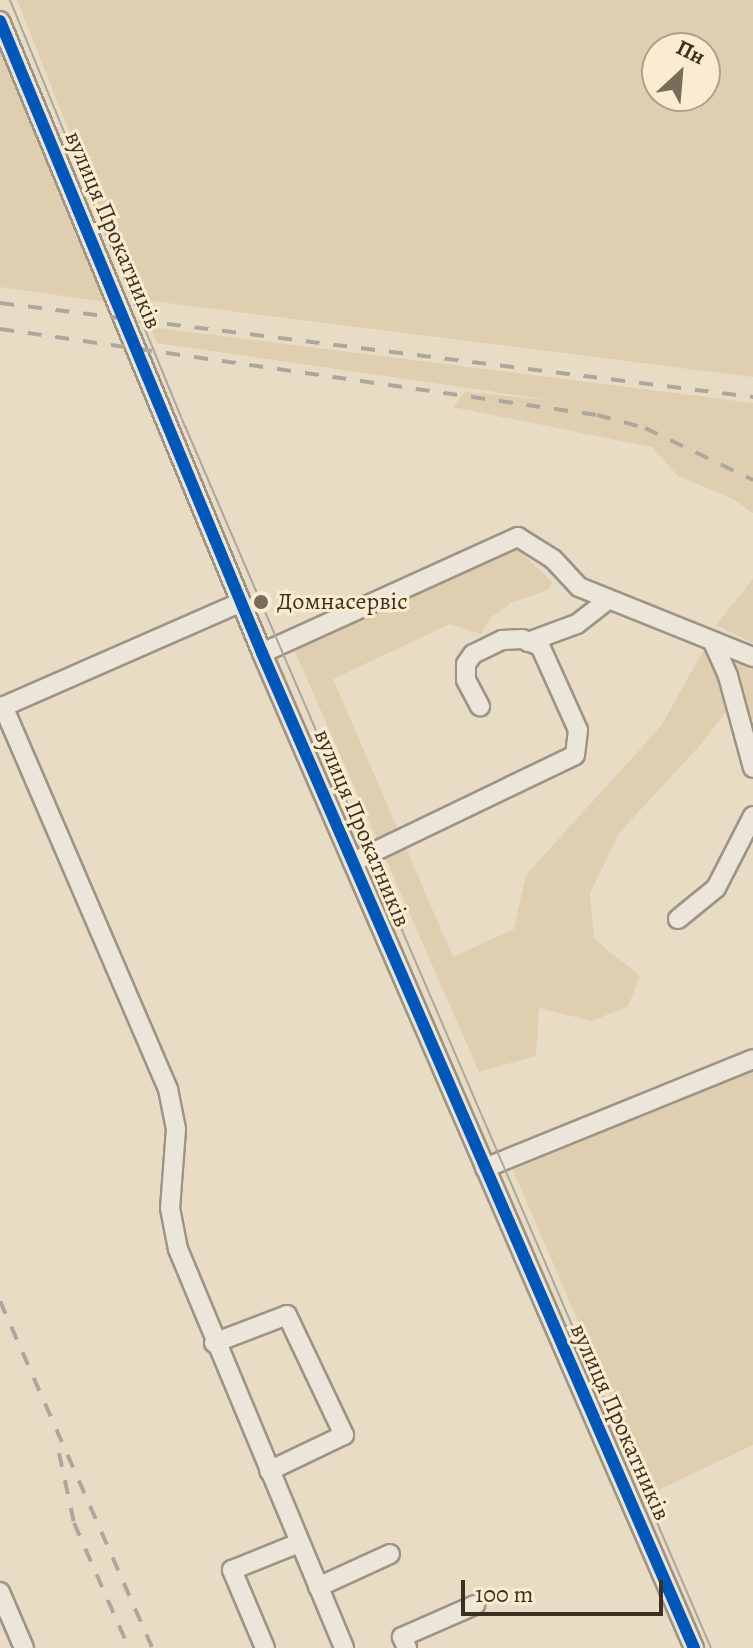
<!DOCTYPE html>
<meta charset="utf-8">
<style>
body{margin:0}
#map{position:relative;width:753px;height:1648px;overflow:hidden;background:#e8dcc5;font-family:Alegreya,serif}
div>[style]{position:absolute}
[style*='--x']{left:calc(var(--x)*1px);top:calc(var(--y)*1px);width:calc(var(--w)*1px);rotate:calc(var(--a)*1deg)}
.green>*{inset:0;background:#dfceaf}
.roads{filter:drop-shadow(2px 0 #9d9486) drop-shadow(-2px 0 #9d9486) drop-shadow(0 2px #9d9486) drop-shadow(0 -2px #9d9486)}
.minor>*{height:18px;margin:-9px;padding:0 9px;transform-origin:9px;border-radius:9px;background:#ebe5da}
.tram>*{height:2px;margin:-1px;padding:0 1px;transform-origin:1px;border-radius:1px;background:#ada79d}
.rail>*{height:4px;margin-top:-2px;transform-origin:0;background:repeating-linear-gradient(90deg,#ada79d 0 14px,transparent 0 28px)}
.cycleway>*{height:12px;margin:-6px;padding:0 6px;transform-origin:6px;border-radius:6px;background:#0057b8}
.dots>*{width:22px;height:22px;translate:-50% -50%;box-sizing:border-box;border:4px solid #faecd0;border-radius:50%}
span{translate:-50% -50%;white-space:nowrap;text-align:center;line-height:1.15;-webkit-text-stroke:6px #faecd0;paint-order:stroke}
.street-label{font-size:24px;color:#3e2f21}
.poi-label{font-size:24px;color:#3e2f21}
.left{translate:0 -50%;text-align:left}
.north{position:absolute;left:641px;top:32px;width:80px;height:80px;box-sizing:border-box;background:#faecd0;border:2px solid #afa08a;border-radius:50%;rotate:26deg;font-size:22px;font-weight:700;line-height:32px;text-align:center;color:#3e2f21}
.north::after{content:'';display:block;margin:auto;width:28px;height:36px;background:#7a6c5a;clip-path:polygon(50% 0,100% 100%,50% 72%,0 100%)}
.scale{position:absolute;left:461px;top:1580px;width:202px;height:36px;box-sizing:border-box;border:4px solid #3e2f21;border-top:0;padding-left:10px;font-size:24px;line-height:28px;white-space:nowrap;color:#3e2f21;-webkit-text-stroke:6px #faecd0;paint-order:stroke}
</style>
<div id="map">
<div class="green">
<i style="clip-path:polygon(evenodd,17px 0,753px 0,753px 377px,136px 299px,17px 0,657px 48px,705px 48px,705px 96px,657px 96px,657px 48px)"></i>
<i style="clip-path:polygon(0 35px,112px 303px,0 287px)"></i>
<i style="clip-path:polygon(150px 327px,753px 403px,753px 513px,733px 499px,678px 476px,652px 447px,453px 407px,465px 392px,551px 400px,157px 343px)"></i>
<i style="clip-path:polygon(515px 546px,552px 582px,548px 590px,511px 603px,491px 617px,481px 634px,450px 624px,333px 679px,453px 957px,514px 929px,526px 875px,661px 726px,705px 648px,753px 667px,753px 720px,746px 708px,731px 705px,702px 743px,620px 832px,590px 893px,594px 939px,640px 976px,628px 1006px,592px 1021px,539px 1008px,536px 1056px,479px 1072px,293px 647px)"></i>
<i style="clip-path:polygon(753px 579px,753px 643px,716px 625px)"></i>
<i style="clip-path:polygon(753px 1070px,753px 1445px,652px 1493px,513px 1170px)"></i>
</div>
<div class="roads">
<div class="minor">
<i style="--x:0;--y:21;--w:684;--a:67.48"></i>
<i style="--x:262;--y:653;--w:1085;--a:66.53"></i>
<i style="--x:528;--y:642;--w:52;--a:-20.2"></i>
<i style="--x:577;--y:624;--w:37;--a:-38"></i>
<i style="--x:713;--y:642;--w:37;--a:66"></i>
<i style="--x:728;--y:676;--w:95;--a:74.8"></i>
<i style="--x:262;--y:653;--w:281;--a:-24.4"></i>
<i style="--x:518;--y:537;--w:41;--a:32.2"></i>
<i style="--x:553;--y:559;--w:38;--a:47"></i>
<i style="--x:579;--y:587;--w:188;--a:21.9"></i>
<i style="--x:3;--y:706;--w:417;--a:66.7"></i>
<i style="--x:168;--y:1089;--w:41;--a:78.7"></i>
<i style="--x:176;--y:1129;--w:79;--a:94.3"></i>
<i style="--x:170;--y:1208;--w:42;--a:79"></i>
<i style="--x:178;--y:1249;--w:432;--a:67.4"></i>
<i style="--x:0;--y:708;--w:263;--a:-23.7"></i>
<i style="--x:353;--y:862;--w:246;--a:-25.7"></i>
<i style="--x:575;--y:755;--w:25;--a:-83"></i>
<i style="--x:578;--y:730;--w:92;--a:-114.3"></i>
<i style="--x:540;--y:646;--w:19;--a:-159"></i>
<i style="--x:522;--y:639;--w:20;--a:177"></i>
<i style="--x:502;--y:640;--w:32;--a:154"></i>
<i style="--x:473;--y:654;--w:12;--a:125"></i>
<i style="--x:466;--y:664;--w:16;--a:90"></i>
<i style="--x:466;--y:680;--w:30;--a:62"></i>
<i style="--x:678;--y:919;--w:49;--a:-39.2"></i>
<i style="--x:716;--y:888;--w:81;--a:-62.8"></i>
<i style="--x:485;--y:1168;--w:289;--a:-22.1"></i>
<i style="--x:214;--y:1343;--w:78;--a:-21"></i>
<i style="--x:287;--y:1315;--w:133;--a:64.6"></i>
<i style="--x:344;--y:1435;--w:83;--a:154.4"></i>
<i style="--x:318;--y:1587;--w:79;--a:-24.6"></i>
<i style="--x:0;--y:1592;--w:61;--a:66.8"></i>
<i style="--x:265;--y:1648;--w:85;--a:-112.9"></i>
<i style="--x:232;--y:1570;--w:72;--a:-21.9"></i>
<i style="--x:407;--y:1648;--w:12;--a:-114"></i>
<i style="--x:402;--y:1637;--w:80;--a:-23.7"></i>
</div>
</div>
<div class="tram">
<i style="--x:10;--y:0;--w:461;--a:67.7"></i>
<i style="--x:185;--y:426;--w:1330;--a:66.71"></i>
</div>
<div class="rail">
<i style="--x:0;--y:303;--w:759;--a:7.12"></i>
<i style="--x:0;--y:329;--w:603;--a:8.2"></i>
<i style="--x:597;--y:415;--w:50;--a:15.2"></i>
<i style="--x:645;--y:428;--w:120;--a:25.7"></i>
<i style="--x:0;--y:1301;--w:379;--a:66.3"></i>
<i style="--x:59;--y:1453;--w:72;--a:77.9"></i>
<i style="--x:74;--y:1523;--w:137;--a:66.3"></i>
</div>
<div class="cycleway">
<i style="--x:0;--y:21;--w:684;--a:67.48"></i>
<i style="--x:262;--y:653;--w:1085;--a:66.53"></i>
</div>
<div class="dots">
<i style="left:261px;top:602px;background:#7a6c5a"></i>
</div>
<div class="street-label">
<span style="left:113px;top:230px;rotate:67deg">вулиця Прокатників</span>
<span style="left:362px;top:828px;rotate:67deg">вулиця Прокатників</span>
<span style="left:620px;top:1422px;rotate:66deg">вулиця Прокатників</span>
</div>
<div class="poi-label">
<span class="left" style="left:277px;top:602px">Домнасервіс</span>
</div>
<div class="north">Пн</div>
<div class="scale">100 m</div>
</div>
